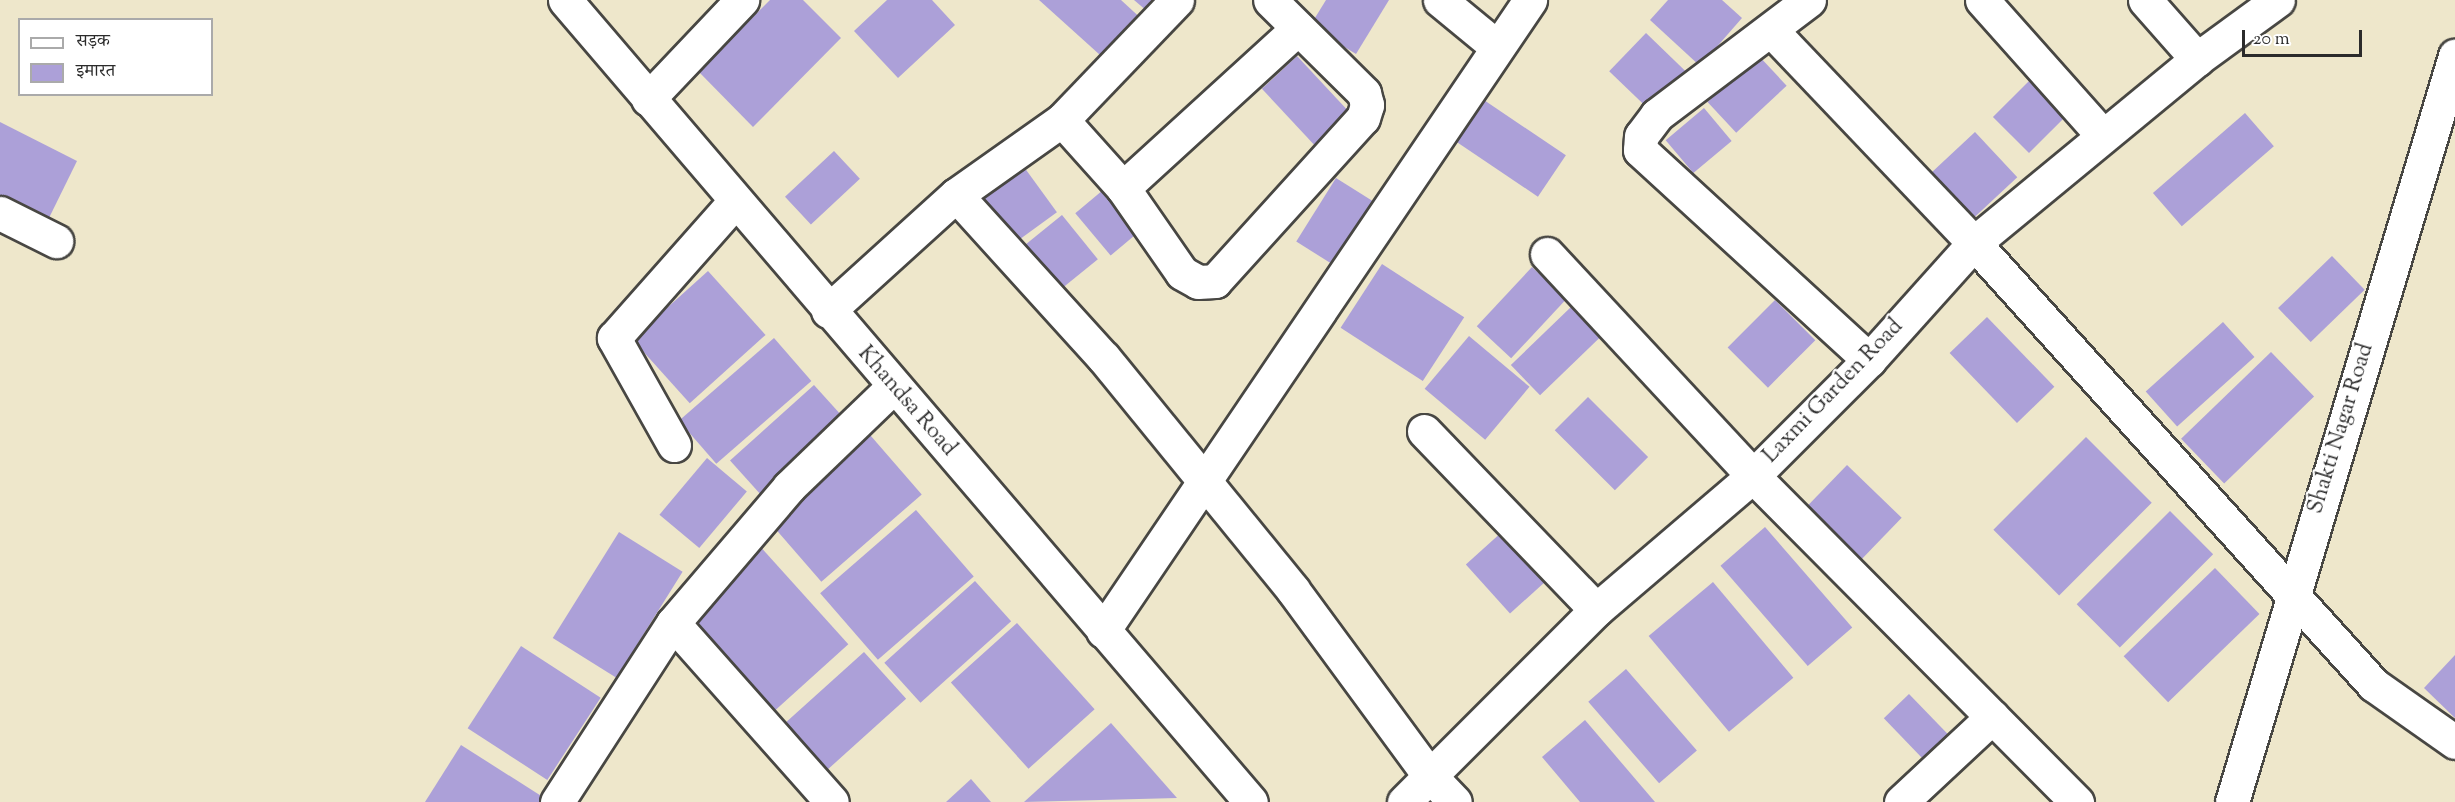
<!DOCTYPE html>
<meta charset="utf-8">
<style>
body{margin:0}
#map{position:relative;width:2455px;height:802px;overflow:hidden;background:#eee7cb;font-family:"Sorts Mill Goudy","Noto Serif Devanagari",serif}
div>[style]{position:absolute}
[style*='--x']{left:calc(var(--x)*1px);top:calc(var(--y)*1px);width:calc(var(--w)*1px);rotate:calc(var(--a)*1deg)}
.building>*{inset:0;background:#aca0d8;transform-origin:0 0}
.roads{filter:drop-shadow(2px 0 #484743) drop-shadow(-2px 0 #484743) drop-shadow(0 2px #484743) drop-shadow(0 -2px #484743)}
.minor>*{height:33px;margin:-16.5px;padding:0 16.5px;transform-origin:16.5px;border-radius:16.5px;background:#fff}
span{translate:-50% -50%;white-space:nowrap;text-align:center;line-height:1.15;-webkit-text-stroke:4.5px #fff;paint-order:stroke}
.street-label{font-size:22px;color:#2b2b2b}
.legend{position:absolute;left:18px;top:18px;width:195px;height:78px;box-sizing:border-box;background:#fff;border:2px solid #aaa;margin:0;padding:8px 10px;list-style:none;font-size:18px;color:#2b2b2b}
.legend li{display:flex;align-items:center;gap:12px;height:30px}
.legend b{width:30px;border:2px solid #aaa}
.scale{position:absolute;left:2242px;top:30px;width:120px;height:27px;box-sizing:border-box;border:3px solid #2b2b2b;border-top:0;padding-left:8px;font-size:18px;line-height:21px;white-space:nowrap;color:#2b2b2b;-webkit-text-stroke:4px #fff;paint-order:stroke}
</style>
<div id="map">
<div class="building">
<i style="clip-path:polygon(770px 0,803px 0,841px 38px,753px 127px,698px 71px)"></i>
<i style="clip-path:polygon(887px 0,932px 0,955px 25px,898px 78px,854px 31px)"></i>
<i style="clip-path:polygon(1039px 0,1121px 0,1146px 23px,1110px 64px)"></i>
<i style="clip-path:polygon(1134px 0,1170px 0,1154px 17px)"></i>
<i style="clip-path:polygon(1326px 0,1389px 0,1356px 54px,1310px 26px)"></i>
<i style="clip-path:polygon(1668px 0,1722px 0,1742px 18px,1700px 66px,1650px 20px)"></i>
<i style="left:1646px;top:33px;width:59px;height:53px;rotate:44deg"></i>
<i style="left:1758px;top:55px;width:42px;height:69px;rotate:47deg"></i>
<i style="left:1297px;top:56px;width:82px;height:48px;rotate:47deg"></i>
<i style="left:2029px;top:81px;width:51px;height:51px;rotate:45deg"></i>
<i style="left:1478px;top:96px;width:106px;height:50px;rotate:34deg"></i>
<i style="left:1704px;top:108px;width:43px;height:50px;rotate:50deg"></i>
<i style="left:2245px;top:113px;width:44px;height:122px;rotate:49deg"></i>
<i style="clip-path:polygon(0 122px,77px 161px,47px 222px,0 198px)"></i>
<i style="left:1975px;top:132px;width:62px;height:66px;rotate:47deg"></i>
<i style="left:834px;top:151px;width:38px;height:67px;rotate:47deg"></i>
<i style="left:1024px;top:167px;width:56px;height:51px;rotate:54deg"></i>
<i style="left:1336px;top:178px;width:46px;height:75px;rotate:32deg"></i>
<i style="left:1109px;top:185px;width:55px;height:44px;rotate:50deg"></i>
<i style="left:1062px;top:215px;width:57px;height:54px;rotate:51deg"></i>
<i style="left:2332px;top:256px;width:47px;height:75px;rotate:46deg"></i>
<i style="left:1382px;top:264px;width:98px;height:76px;rotate:33deg"></i>
<i style="left:1532px;top:267px;width:47px;height:81px;rotate:43deg"></i>
<i style="left:708px;top:271px;width:86px;height:102px;rotate:48deg"></i>
<i style="left:1775px;top:300px;width:57px;height:67px;rotate:45deg"></i>
<i style="left:1572px;top:306px;width:42px;height:85px;rotate:46deg"></i>
<i style="left:1987px;top:317px;width:97px;height:52px;rotate:46deg"></i>
<i style="left:2223px;top:322px;width:47px;height:104px;rotate:48deg"></i>
<i style="left:1469px;top:336px;width:79px;height:69px;rotate:40deg"></i>
<i style="left:774px;top:338px;width:57px;height:126px;rotate:49deg"></i>
<i style="left:2271px;top:352px;width:62px;height:125px;rotate:46deg"></i>
<i style="left:814px;top:385px;width:55px;height:113px;rotate:48deg"></i>
<i style="left:1588px;top:397px;width:85px;height:47px;rotate:45deg"></i>
<i style="left:864px;top:428px;width:88px;height:133px;rotate:49deg"></i>
<i style="left:2086px;top:437px;width:93px;height:131px;rotate:45deg"></i>
<i style="left:707px;top:458px;width:52px;height:74px;rotate:40deg"></i>
<i style="left:1847px;top:465px;width:76px;height:66px;rotate:44deg"></i>
<i style="left:916px;top:510px;width:88px;height:127px;rotate:49deg"></i>
<i style="left:2170px;top:511px;width:61px;height:132px;rotate:45deg"></i>
<i style="left:1765px;top:527px;width:133px;height:59px;rotate:49deg"></i>
<i style="left:1503px;top:531px;width:66px;height:50px;rotate:48deg"></i>
<i style="left:619px;top:532px;width:75px;height:125px;rotate:32deg"></i>
<i style="left:758px;top:544px;width:135px;height:98px;rotate:48deg"></i>
<i style="left:2215px;top:568px;width:64px;height:127px;rotate:46deg"></i>
<i style="left:975px;top:581px;width:54px;height:122px;rotate:48deg"></i>
<i style="left:1713px;top:582px;width:125px;height:84px;rotate:50deg"></i>
<i style="left:1017px;top:623px;width:116px;height:89px;rotate:48deg"></i>
<i style="left:521px;top:646px;width:95px;height:98px;rotate:33deg"></i>
<i style="left:864px;top:652px;width:63px;height:118px;rotate:48deg"></i>
<i style="clip-path:polygon(2455px 655px,2455px 718px,2424px 688px)"></i>
<i style="left:1626px;top:669px;width:108px;height:50px;rotate:49deg"></i>
<i style="left:1909px;top:694px;width:62px;height:35px;rotate:46deg"></i>
<i style="clip-path:polygon(1585px 720px,1655px 802px,1580px 802px,1542px 757px)"></i>
<i style="clip-path:polygon(1111px 723px,1177px 798px,1024px 802px)"></i>
<i style="clip-path:polygon(461px 745px,546px 799px,544px 802px,425px 802px)"></i>
<i style="clip-path:polygon(971px 779px,991px 802px,946px 802px)"></i>
</div>
<div class="roads">
<div class="minor">
<i style="--x:565;--y:0;--w:1055;--a:49.46"></i>
<i style="--x:1440;--y:0;--w:74;--a:39.5"></i>
<i style="--x:1809;--y:0;--w:191;--a:142.9"></i>
<i style="--x:1657;--y:115;--w:26;--a:127"></i>
<i style="--x:1641;--y:136;--w:14;--a:94"></i>
<i style="--x:1640;--y:150;--w:311;--a:42.5"></i>
<i style="--x:1982;--y:0;--w:182;--a:48.3"></i>
<i style="--x:2145;--y:0;--w:79;--a:48.6"></i>
<i style="--x:1772;--y:31;--w:293;--a:46.4"></i>
<i style="--x:1974;--y:243;--w:596;--a:47.86"></i>
<i style="--x:2374;--y:685;--w:99;--a:35.1"></i>
<i style="--x:648;--y:99;--w:137;--a:-46.5"></i>
<i style="--x:1062;--y:120;--w:91;--a:48.1"></i>
<i style="--x:1123;--y:188;--w:103;--a:55.2"></i>
<i style="--x:1182;--y:273;--w:18;--a:29"></i>
<i style="--x:1198;--y:282;--w:17;--a:-3"></i>
<i style="--x:1215;--y:281;--w:220;--a:-47.8"></i>
<i style="--x:1363;--y:118;--w:14;--a:-73"></i>
<i style="--x:1367;--y:105;--w:12;--a:-104"></i>
<i style="--x:1364;--y:93;--w:132;--a:-135.3"></i>
<i style="--x:1123;--y:188;--w:237;--a:-42.4"></i>
<i style="--x:956;--y:195;--w:220;--a:47.8"></i>
<i style="--x:1104;--y:358;--w:299;--a:50.8"></i>
<i style="--x:1293;--y:590;--w:230;--a:53.7"></i>
<i style="--x:1429;--y:775;--w:37;--a:46"></i>
<i style="--x:0;--y:213;--w:63;--a:26.6"></i>
<i style="--x:1547;--y:254;--w:303;--a:47.1"></i>
<i style="--x:1753;--y:476;--w:460;--a:45.2"></i>
<i style="--x:828;--y:311;--w:173;--a:-42.2"></i>
<i style="--x:956;--y:195;--w:130;--a:-35.3"></i>
<i style="--x:1062;--y:120;--w:166;--a:-46.2"></i>
<i style="--x:1424;--y:431;--w:248;--a:46.1"></i>
<i style="--x:674;--y:445;--w:123;--a:-119.3"></i>
<i style="--x:614;--y:338;--w:183;--a:-48.5"></i>
<i style="--x:673;--y:623;--w:239;--a:48.4"></i>
<i style="--x:1103;--y:631;--w:762;--a:-55.91"></i>
<i style="--x:557;--y:802;--w:213;--a:-57.1"></i>
<i style="--x:673;--y:623;--w:179;--a:-49.5"></i>
<i style="--x:789;--y:487;--w:144;--a:-43.9"></i>
<i style="--x:1404;--y:802;--w:272;--a:-45"></i>
<i style="--x:1596;--y:610;--w:206;--a:-40.5"></i>
<i style="--x:1753;--y:476;--w:164;--a:-45"></i>
<i style="--x:1869;--y:360;--w:157;--a:-48.1"></i>
<i style="--x:1974;--y:243;--w:289;--a:-39.5"></i>
<i style="--x:2197;--y:59;--w:100;--a:-36.1"></i>
<i style="--x:1901;--y:802;--w:125;--a:-43"></i>
<i style="--x:2232;--y:802;--w:779;--a:-73.36"></i>
</div>
</div>
<div class="street-label">
<span style="left:1834px;top:392px;rotate:-46deg">Laxmi Garden Road</span>
<span style="left:906px;top:402px;rotate:49deg">Khandsa Road</span>
<span style="left:2342px;top:429px;rotate:-73deg">Shakti Nagar Road</span>
</div>
<ul class="legend">
<li><b style="height:8px;background:#fff"></b>सड़क</li>
<li><b style="height:16px;background:#aca0d8"></b>इमारत</li>
</ul>
<div class="scale">20 m</div>
</div>
